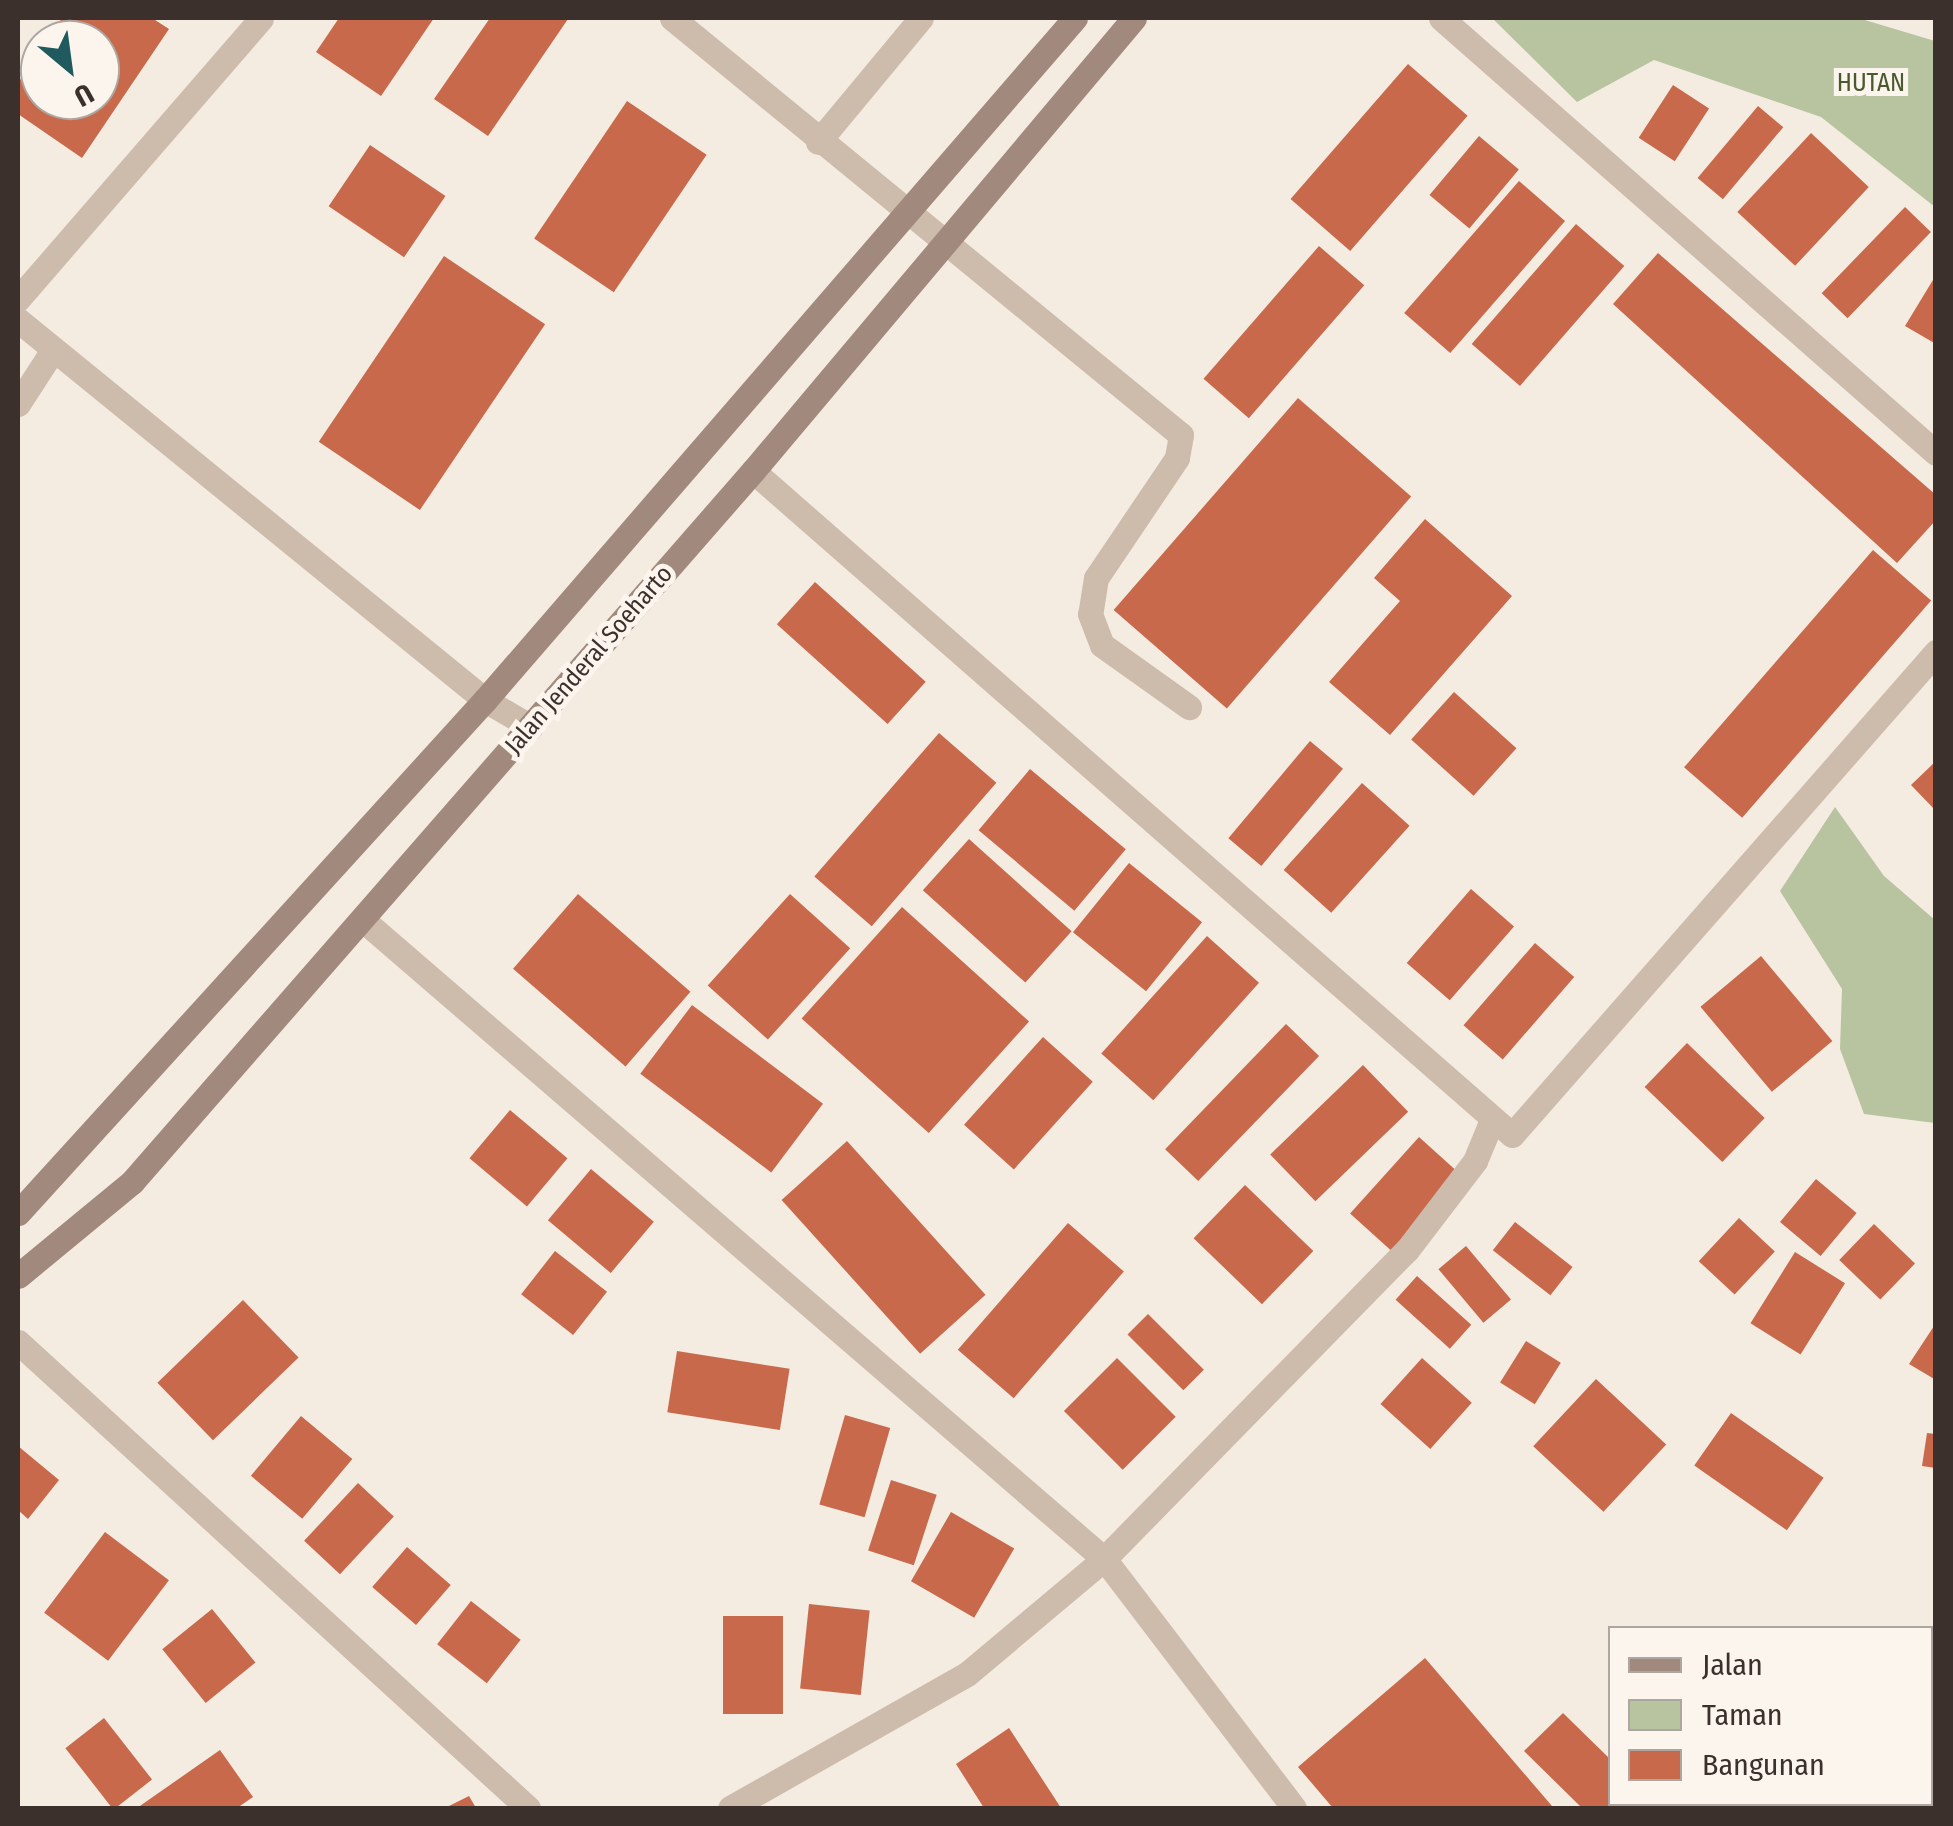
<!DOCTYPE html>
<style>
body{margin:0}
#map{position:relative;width:1953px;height:1826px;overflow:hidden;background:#f4ebe1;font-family:"Fira Sans Condensed",sans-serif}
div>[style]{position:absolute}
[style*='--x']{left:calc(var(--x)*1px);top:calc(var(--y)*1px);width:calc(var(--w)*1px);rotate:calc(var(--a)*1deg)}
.green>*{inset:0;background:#b8c4a0}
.building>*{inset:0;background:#c8694b;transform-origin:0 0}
.minor>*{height:25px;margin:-12.5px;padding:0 12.5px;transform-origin:12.5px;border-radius:12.5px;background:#cdbbac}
.secondary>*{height:25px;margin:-12.5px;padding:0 12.5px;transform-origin:12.5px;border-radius:12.5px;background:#a18a7d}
span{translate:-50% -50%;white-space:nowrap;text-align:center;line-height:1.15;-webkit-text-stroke:10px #fbf5ee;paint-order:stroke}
.park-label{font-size:25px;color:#4a5a2e}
.street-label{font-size:25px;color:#3b302b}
.frame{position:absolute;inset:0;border:20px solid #3b302b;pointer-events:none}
.legend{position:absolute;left:1608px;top:1626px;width:325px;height:180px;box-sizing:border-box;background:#fbf5ee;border:2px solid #aea6a0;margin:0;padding:12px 18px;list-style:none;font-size:30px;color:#3b302b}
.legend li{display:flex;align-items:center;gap:20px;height:50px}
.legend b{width:50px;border:2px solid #aea6a0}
.north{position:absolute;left:20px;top:20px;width:100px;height:100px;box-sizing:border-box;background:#fbf5ee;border:2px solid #aea6a0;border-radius:50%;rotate:151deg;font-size:28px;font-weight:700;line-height:40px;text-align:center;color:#3b302b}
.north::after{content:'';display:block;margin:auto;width:35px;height:45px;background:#1f5a5e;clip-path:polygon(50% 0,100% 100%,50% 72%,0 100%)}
</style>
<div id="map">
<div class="green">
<i style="clip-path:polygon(1492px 18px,1858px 18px,1935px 41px,1935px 207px,1821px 117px,1654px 60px,1577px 102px)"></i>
<i style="clip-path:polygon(1835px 807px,1884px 876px,1935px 920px,1935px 1123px,1864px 1114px,1840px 1049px,1842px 989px,1780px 891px)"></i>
</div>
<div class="building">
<i style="clip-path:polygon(62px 18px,152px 18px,169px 29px,82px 158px,18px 114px,18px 83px,40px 50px,40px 100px,100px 100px,100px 40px,47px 40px)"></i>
<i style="clip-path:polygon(339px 18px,434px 18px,381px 96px,316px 52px)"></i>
<i style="clip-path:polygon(490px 18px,568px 19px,488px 136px,434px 99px)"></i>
<i style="left:1408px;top:64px;width:79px;height:179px;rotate:41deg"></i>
<i style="left:1673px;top:85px;width:43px;height:63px;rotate:33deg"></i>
<i style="left:627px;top:101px;width:96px;height:166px;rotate:34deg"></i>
<i style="left:1758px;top:106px;width:33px;height:94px;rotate:40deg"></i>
<i style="left:1811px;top:133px;width:79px;height:108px;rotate:43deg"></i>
<i style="left:1479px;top:136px;width:52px;height:77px;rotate:40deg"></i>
<i style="left:370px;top:145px;width:91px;height:74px;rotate:34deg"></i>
<i style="left:1519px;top:181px;width:61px;height:175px;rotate:41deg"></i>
<i style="left:1905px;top:207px;width:36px;height:120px;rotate:44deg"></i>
<i style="left:1576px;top:224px;width:64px;height:159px;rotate:41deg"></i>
<i style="left:1319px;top:246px;width:60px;height:176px;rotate:41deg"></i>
<i style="clip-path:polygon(1658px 253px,1936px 495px,1936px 520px,1897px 563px,1613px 304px)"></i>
<i style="left:444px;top:256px;width:122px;height:224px;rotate:34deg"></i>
<i style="clip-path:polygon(1936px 275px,1936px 344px,1905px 326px)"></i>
<i style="left:1298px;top:398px;width:150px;height:281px;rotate:41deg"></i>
<i style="clip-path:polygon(1425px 519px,1512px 596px,1390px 735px,1329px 682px,1400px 601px,1374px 578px)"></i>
<i style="left:1873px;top:550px;width:77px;height:288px;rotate:41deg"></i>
<i style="left:815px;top:582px;width:149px;height:57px;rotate:42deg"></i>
<i style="left:1454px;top:692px;width:84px;height:64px;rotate:42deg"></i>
<i style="left:939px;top:733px;width:76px;height:190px;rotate:41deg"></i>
<i style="left:1310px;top:741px;width:43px;height:127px;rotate:40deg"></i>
<i style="clip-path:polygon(1936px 761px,1936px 811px,1911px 785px)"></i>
<i style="left:1030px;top:769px;width:125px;height:80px;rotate:40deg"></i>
<i style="left:1362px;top:783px;width:64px;height:117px;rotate:42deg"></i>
<i style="left:969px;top:839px;width:138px;height:69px;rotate:42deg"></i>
<i style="left:1129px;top:863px;width:94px;height:89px;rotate:39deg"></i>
<i style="left:1471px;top:889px;width:57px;height:98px;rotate:41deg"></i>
<i style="left:578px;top:894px;width:149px;height:99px;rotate:41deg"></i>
<i style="left:790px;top:894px;width:81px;height:123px;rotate:42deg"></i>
<i style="left:902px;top:907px;width:171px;height:150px;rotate:42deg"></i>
<i style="left:1207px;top:936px;width:70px;height:158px;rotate:42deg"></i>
<i style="left:1535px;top:943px;width:52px;height:109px;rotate:41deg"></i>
<i style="left:1761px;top:956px;width:111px;height:79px;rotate:50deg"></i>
<i style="left:692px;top:1005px;width:164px;height:86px;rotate:37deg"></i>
<i style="left:1286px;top:1024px;width:46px;height:174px;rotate:44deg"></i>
<i style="left:1043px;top:1037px;width:67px;height:118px;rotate:42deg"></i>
<i style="left:1687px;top:1043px;width:108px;height:61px;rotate:44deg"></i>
<i style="left:1363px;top:1065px;width:65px;height:129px;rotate:46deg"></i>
<i style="left:510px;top:1110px;width:75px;height:63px;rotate:40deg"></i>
<i style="left:1419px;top:1137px;width:57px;height:103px;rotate:42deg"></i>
<i style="left:847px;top:1141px;width:207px;height:88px;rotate:48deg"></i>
<i style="left:591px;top:1169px;width:82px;height:67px;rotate:40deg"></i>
<i style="left:1816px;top:1179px;width:53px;height:56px;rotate:40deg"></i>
<i style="left:1245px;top:1185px;width:95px;height:74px;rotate:44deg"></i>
<i style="left:1739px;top:1218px;width:49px;height:59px;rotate:43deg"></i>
<i style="left:1515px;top:1222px;width:73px;height:36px;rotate:38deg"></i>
<i style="left:1068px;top:1223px;width:74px;height:168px;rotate:41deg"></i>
<i style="left:1874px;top:1224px;width:57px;height:50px;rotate:44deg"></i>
<i style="left:1466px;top:1246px;width:70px;height:36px;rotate:50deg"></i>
<i style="left:555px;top:1251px;width:66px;height:55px;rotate:38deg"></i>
<i style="left:1795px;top:1252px;width:59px;height:84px;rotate:32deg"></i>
<i style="left:1417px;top:1276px;width:73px;height:32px;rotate:42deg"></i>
<i style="left:243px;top:1300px;width:80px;height:119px;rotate:46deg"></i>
<i style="left:1148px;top:1314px;width:79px;height:29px;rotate:45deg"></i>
<i style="clip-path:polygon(1936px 1323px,1936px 1380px,1909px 1364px)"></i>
<i style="left:1526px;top:1341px;width:41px;height:49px;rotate:32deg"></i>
<i style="left:677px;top:1351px;width:114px;height:62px;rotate:9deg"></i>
<i style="left:1117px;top:1358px;width:83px;height:75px;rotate:45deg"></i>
<i style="left:1422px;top:1358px;width:67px;height:62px;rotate:42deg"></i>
<i style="left:1596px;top:1379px;width:96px;height:92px;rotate:43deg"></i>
<i style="left:1731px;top:1413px;width:113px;height:64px;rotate:35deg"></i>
<i style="left:845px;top:1415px;width:47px;height:93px;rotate:16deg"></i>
<i style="left:301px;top:1416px;width:67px;height:78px;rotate:40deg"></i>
<i style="clip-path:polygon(1927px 1433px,1936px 1434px,1936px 1468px,1922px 1466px)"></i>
<i style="clip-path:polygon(18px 1446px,59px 1480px,28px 1519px,18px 1510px)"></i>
<i style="left:891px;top:1480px;width:48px;height:74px;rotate:18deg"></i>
<i style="left:358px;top:1483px;width:49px;height:79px;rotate:43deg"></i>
<i style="left:951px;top:1512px;width:73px;height:80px;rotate:30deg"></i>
<i style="left:105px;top:1532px;width:80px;height:101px;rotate:37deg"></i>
<i style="left:407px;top:1547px;width:58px;height:53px;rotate:41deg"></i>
<i style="left:471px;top:1601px;width:63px;height:55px;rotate:38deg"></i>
<i style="left:809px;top:1604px;width:61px;height:85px;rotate:6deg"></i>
<i style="left:212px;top:1609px;width:69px;height:64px;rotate:51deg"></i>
<i style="left:783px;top:1616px;width:98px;height:60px;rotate:90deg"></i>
<i style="clip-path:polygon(1425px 1658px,1552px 1806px,1549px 1808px,1333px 1808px,1298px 1767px)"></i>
<i style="clip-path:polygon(1563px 1713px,1610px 1759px,1611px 1808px,1582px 1808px,1524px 1751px)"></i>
<i style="left:104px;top:1718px;width:78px;height:49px;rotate:52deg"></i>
<i style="clip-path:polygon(1009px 1728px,1061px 1808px,984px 1808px,956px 1764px)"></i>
<i style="clip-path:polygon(220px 1750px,253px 1797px,237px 1808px,137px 1808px)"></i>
<i style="clip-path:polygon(469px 1796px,476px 1808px,445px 1808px)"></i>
</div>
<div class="minor">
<i style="--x:672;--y:18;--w:658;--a:39.33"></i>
<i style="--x:1181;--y:435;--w:23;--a:100"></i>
<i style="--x:1177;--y:458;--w:145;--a:124"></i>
<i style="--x:1096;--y:578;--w:36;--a:99"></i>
<i style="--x:1090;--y:614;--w:33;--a:69"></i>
<i style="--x:1102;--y:645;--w:107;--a:35.5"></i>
<i style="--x:1441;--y:18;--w:659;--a:41.31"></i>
<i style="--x:818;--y:142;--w:161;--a:-50.3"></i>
<i style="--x:18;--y:299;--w:371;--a:-49.1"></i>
<i style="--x:18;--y:320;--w:602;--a:39.14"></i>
<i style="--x:485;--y:700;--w:53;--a:30.4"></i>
<i style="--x:18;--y:404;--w:64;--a:-57.1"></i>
<i style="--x:753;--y:471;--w:1008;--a:41.18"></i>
<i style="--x:1512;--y:1135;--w:643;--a:-48.72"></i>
<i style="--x:363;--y:920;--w:978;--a:40.77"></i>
<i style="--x:1104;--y:1559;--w:179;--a:140"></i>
<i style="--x:967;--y:1674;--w:272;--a:150.5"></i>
<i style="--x:18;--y:1342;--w:691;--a:42.42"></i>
<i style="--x:1294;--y:1808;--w:313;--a:-127.3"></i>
<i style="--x:1104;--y:1559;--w:433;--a:-45.6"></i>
<i style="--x:1407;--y:1250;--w:112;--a:-52.6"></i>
<i style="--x:1475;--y:1161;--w:44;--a:-67.5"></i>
</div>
<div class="secondary">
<i style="--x:18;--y:1213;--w:694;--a:-47.69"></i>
<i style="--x:485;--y:700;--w:902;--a:-49.14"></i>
<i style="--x:18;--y:1276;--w:148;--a:-39.5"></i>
<i style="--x:132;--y:1182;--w:944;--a:-48.87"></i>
<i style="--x:753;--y:471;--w:592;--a:-49.93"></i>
</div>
<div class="park-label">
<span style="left:1871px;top:83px">HUTAN</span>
</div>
<div class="street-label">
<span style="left:589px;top:660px;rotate:-49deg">Jalan Jenderal Soeharto</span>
</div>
<div class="frame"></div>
<ul class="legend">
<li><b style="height:12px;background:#a18a7d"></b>Jalan</li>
<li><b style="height:28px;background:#b8c4a0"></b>Taman</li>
<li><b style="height:28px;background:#c8694b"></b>Bangunan</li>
</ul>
<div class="north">U</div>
</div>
